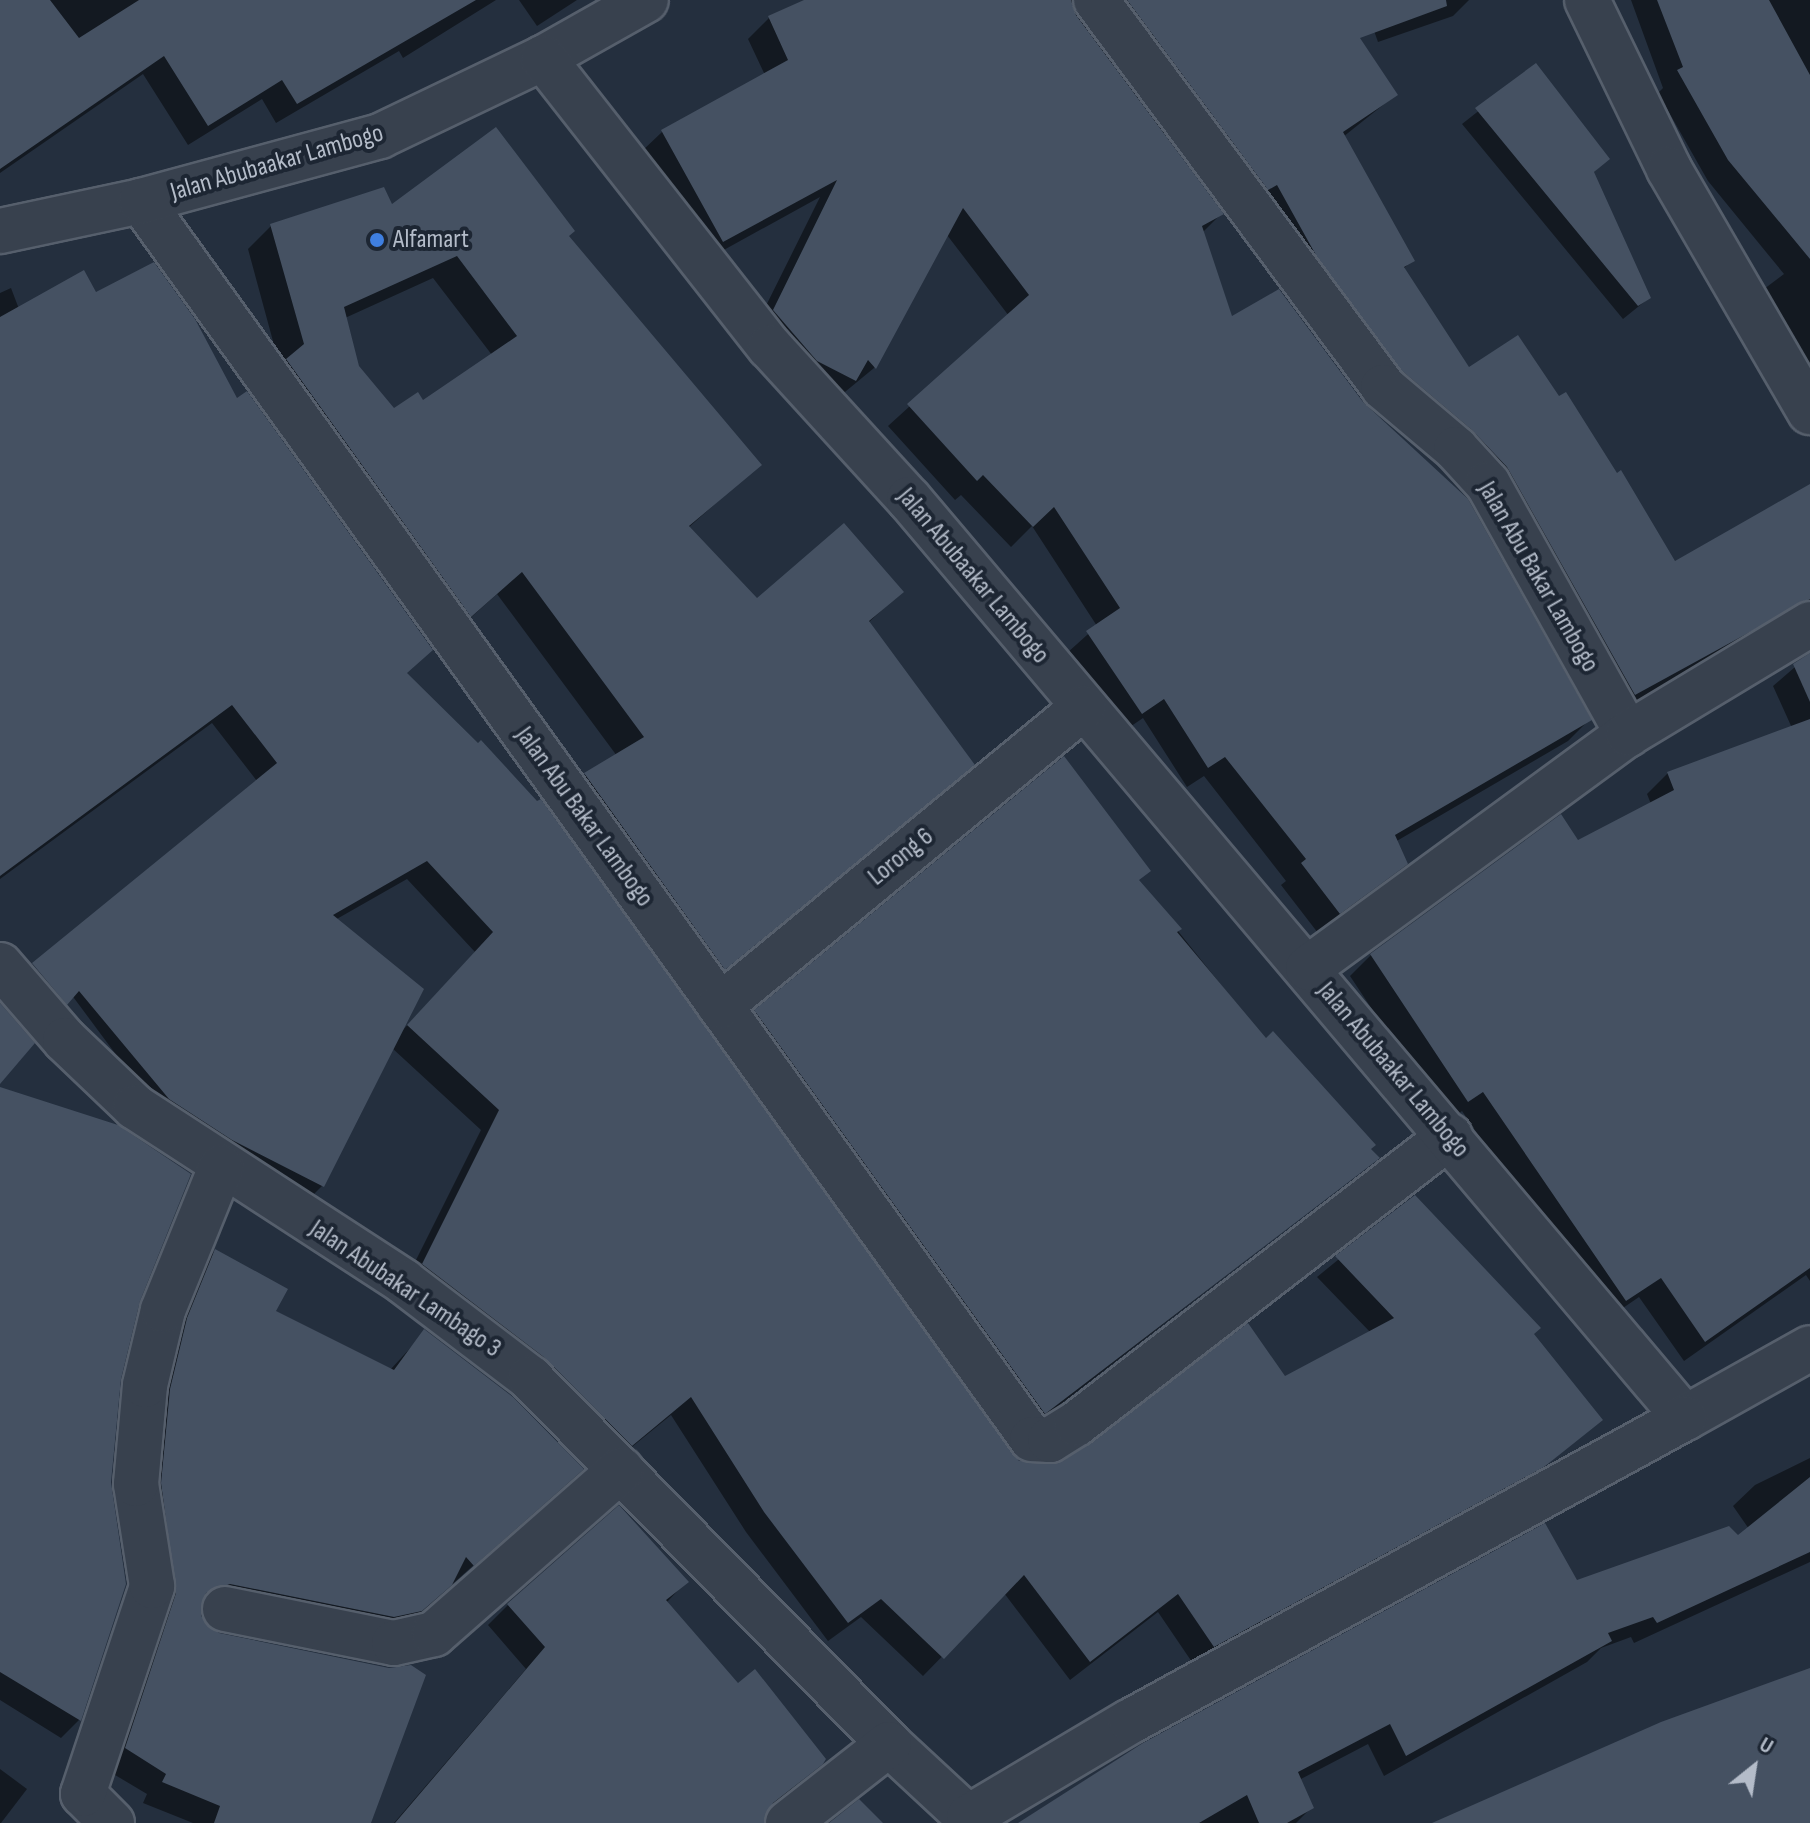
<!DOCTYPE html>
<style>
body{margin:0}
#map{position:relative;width:1810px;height:1823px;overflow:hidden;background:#242f3e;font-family:"Sofia Sans Condensed",sans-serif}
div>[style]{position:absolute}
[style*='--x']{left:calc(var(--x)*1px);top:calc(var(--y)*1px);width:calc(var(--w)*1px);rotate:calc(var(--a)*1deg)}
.shadow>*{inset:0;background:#0007}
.building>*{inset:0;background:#455162}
.roads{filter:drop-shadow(2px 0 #565f6c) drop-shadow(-2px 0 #565f6c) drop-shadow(0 2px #565f6c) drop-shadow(0 -2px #565f6c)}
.minor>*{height:44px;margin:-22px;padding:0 22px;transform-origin:22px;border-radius:22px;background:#38414e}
.dots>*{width:22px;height:22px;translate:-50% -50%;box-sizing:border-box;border:4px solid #1d2633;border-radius:50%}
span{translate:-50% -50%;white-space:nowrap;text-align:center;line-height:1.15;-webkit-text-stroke:8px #1d2633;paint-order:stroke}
.street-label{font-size:26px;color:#b4bcc9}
.poi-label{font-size:26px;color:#b4bcc9}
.left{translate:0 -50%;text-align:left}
.north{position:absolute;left:1714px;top:1727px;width:80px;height:80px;-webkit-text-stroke:6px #1d2633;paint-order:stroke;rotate:30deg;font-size:22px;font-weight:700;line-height:32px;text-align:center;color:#b4bcc9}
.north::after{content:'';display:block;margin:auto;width:28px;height:36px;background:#b4bcc9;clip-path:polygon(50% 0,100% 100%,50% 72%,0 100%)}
</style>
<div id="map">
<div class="shadow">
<i style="clip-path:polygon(0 0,496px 0,403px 58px,399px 51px,276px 123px,262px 99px,188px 145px,143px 74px,0 173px)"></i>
<i style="clip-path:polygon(519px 0,577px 0,537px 26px)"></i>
<i style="clip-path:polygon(809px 0,1071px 0,1221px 214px,1202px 233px,1231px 319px,1589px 720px,1568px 741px,1395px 842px,1406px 863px,1318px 933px,1281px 885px,1286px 881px,1204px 776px,1187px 787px,1143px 718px,1121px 733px,1067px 653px,1097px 626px,1032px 526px,1011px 547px,961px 495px,955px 500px,888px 426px,1009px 316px,947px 235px,874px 368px,834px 401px,753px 332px,820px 197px,702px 262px,641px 152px,662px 132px,765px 75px,748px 39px,769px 18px)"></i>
<i style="clip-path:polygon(1086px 0,1314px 0,1393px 97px,1343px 137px,1413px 260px,1403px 269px,1469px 369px,1674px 563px,1810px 487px,1810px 632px,1774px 623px,1614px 715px,1486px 488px)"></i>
<i style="clip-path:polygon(1363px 0,1469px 0,1453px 16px,1378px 42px)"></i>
<i style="clip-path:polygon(1631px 0,1810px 0,1810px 422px,1744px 304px,1784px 274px,1708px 181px,1658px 93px,1663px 88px)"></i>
<i style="clip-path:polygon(1536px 66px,1607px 159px,1592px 174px,1649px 298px,1623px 319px,1462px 124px)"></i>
<i style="clip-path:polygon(evenodd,391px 208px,567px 237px,759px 465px,688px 528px,756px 600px,901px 592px,868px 623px,972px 764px,701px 991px,562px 798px,585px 775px,617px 756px,497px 594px,447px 639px,280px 367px,248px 249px,271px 226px,391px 208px,433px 278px,492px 355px,422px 402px,393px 410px,358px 367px,345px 318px,433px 278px)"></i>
<i style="clip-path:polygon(evenodd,11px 288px,19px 309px,95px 295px,236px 402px,405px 674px,1018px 1463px,1064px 1463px,1284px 1378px,1371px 1333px,1317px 1277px,1415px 1197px,1600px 1419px,1522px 1486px,1194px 1665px,1158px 1612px,1070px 1680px,1004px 1593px,923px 1676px,861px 1617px,828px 1641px,746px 1532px,671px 1415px,611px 1464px,404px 1284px,481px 1130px,392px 1048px,322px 1186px,303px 1205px,175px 1134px,45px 959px,257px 781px,212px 723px,0 879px,0 293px,11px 288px,407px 879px,475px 952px,401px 1032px,335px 920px,407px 879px)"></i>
<i style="clip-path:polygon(1810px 654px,1810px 1281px,1806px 1275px,1684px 1361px,1639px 1297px,1604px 1321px,1462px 1111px,1447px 1122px,1350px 976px,1371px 955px,1560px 817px,1577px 843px,1651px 804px,1647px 794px,1668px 773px,1792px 728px,1773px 686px)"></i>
<i style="clip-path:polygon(1138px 881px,1266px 1041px,1378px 1158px,1022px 1434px,734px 1034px,756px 1012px)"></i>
<i style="clip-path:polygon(0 1089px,138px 1300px,119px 1379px,109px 1482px,124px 1584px,79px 1720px,61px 1738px,0 1700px)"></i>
<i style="clip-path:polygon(215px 1251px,273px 1311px,390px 1370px,425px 1332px,581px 1469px,400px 1631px,201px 1607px,199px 1617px,369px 1823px,193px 1823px,143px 1803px,147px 1794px,105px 1769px,156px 1615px,150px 1411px,195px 1271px)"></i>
<i style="clip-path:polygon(1810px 1458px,1810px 1562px,1634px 1643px,1631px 1637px,1601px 1648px,1587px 1662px,1384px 1776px,1368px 1744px,1299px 1780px,1312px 1807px,1296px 1823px,1023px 1823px,1576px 1582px,1738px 1538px,1749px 1529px,1733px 1506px,1755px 1485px)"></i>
<i style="clip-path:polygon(686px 1582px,666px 1603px,803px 1779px,763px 1814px,765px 1823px,394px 1823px,526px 1669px,488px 1625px,508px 1605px)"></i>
<i style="clip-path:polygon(0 1769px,27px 1789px,1px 1823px,0 1823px)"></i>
</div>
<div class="building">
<i style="clip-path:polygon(0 0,50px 0,79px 38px,139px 0,476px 0,297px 104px,282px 80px,208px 126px,164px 56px,0 169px)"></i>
<i style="clip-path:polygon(804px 0,1071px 0,1076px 15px,1224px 214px,1202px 226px,1232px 316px,1279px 289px,1363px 402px,1468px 499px,1592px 720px,1395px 835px,1408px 864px,1340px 914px,1301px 863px,1306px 859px,1225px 757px,1208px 768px,1164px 699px,1142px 714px,1086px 631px,1120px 608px,1054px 507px,1033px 527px,983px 475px,977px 481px,907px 404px,1029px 295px,963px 208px,876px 369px,868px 360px,856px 381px,817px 361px,773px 310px,837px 180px,723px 242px,661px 130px,788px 60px,768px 16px)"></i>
<i style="clip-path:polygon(1127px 0,1446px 0,1447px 6px,1360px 38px,1398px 95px,1343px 132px,1415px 261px,1404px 267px,1469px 367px,1518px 335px,1559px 396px,1566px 392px,1617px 473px,1621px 470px,1675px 561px,1810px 484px,1810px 599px,1635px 695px,1507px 467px,1472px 430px,1401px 370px,1317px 257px,1277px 185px,1268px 190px)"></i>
<i style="clip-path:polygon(1657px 0,1769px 0,1810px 75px,1810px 259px,1728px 160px,1677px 70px,1683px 67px)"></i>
<i style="clip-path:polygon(1536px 63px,1610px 159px,1594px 172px,1651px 298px,1638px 306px,1475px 108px)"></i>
<i style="clip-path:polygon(evenodd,496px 127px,575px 231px,569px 236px,762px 465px,689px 526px,757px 598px,844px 523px,904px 592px,869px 621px,975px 765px,725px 970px,584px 773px,644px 737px,522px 572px,471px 617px,286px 359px,304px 344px,270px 224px,384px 187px,392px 204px,496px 127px,457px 256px,517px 336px,423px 400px,418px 392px,394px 408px,359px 366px,344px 307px,457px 256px)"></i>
<i style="clip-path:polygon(154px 262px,195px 319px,237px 398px,247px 391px,433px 650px,407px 673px,478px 743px,481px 740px,537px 801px,541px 799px,1019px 1461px,1063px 1461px,1248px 1323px,1285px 1376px,1394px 1318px,1335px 1256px,1415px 1195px,1541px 1328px,1534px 1334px,1603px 1420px,1544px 1467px,1214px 1647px,1178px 1594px,1090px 1662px,1024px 1575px,944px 1659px,881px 1599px,848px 1623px,764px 1512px,691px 1397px,632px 1446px,545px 1358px,422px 1264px,499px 1110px,407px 1025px,493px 932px,427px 861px,333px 915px,424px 989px,324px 1187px,232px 1140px,169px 1099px,79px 991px,67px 1005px,32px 963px,277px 763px,232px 705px,0 876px,0 317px,84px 270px,96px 292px)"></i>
<i style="clip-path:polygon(1810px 653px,1810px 702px,1793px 664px)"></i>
<i style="clip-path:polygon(1810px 719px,1810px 1268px,1705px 1342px,1661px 1278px,1626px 1301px,1483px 1092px,1468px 1102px,1370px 954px,1561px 814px,1578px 840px,1674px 790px,1667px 772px)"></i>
<i style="clip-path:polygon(1064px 756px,1151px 871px,1139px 880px,1182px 929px,1177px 932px,1266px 1038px,1273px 1031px,1376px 1145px,1371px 1149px,1380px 1158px,1045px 1414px,754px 1010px)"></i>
<i style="clip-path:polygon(0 1003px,35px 1043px,0 1084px)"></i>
<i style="clip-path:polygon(0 1087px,118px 1125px,191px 1174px,140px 1301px,121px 1379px,111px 1482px,126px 1584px,81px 1721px,0 1672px)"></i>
<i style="clip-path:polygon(215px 1249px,288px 1289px,276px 1311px,394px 1370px,424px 1329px,513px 1397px,584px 1469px,474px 1566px,466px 1557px,452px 1585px,422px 1611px,394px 1617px,230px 1584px,206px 1593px,201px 1616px,219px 1633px,389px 1668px,411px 1665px,426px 1675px,371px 1823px,214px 1823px,220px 1806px,162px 1782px,166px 1774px,125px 1748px,176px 1593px,161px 1483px,170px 1389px,187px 1318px)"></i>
<i style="clip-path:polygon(1810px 1477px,1810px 1552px,1657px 1623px,1653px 1617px,1608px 1633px,1612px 1641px,1406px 1756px,1390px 1724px,1298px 1772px,1314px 1808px,1287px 1823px,1259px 1823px,1247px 1795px,1199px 1823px,1018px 1823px,1143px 1743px,1545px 1523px,1577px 1580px,1729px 1526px,1738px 1535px)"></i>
<i style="clip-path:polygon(619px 1505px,689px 1582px,666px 1600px,738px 1683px,755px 1669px,826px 1759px,823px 1764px,773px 1803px,764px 1823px,395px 1823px,545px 1647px,507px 1604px)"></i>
<i style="clip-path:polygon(1810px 1668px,1810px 1823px,1432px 1823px,1661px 1722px)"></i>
<i style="clip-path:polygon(859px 1799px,883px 1823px,829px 1823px)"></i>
</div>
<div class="roads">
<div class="minor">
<i style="--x:1096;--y:0;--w:482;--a:53.4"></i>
<i style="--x:1383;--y:387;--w:96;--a:40.3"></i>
<i style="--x:1456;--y:449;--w:47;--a:47.6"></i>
<i style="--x:1488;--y:484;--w:287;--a:60.8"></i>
<i style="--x:1587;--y:0;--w:188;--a:64.1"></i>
<i style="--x:1669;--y:169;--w:281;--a:59.9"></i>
<i style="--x:543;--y:58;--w:118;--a:-29.4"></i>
<i style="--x:141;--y:201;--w:1525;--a:54.26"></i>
<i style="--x:1032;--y:1439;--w:18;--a:3"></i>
<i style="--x:1050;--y:1440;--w:31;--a:-32"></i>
<i style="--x:1076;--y:1424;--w:472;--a:-37.6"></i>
<i style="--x:0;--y:231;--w:144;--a:-12"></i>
<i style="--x:141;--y:201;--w:248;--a:-15.2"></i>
<i style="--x:380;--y:136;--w:181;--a:-25.6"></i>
<i style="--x:543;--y:58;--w:367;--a:51.9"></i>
<i style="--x:770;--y:347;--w:206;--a:47.6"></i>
<i style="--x:909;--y:499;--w:1203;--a:49.82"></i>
<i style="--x:1685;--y:1418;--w:143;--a:-29.2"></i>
<i style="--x:0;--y:965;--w:99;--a:49.1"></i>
<i style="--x:65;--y:1040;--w:97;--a:43.7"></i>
<i style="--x:135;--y:1107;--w:321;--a:33"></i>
<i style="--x:404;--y:1282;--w:158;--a:37.3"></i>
<i style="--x:530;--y:1378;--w:513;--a:45.55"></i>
<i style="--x:889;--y:1744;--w:116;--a:42.9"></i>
<i style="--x:1308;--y:968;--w:396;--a:-36.2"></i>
<i style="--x:1628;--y:734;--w:213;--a:-31.1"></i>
<i style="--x:720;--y:1006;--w:470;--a:-39.4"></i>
<i style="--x:225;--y:1609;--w:172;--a:11.4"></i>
<i style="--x:394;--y:1643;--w:41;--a:-12.7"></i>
<i style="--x:434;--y:1634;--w:249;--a:-41.3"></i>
<i style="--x:969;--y:1817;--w:188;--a:-30.7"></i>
<i style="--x:1131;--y:1721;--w:631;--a:-28.68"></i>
<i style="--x:112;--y:1823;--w:41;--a:-135"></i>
<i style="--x:83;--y:1794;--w:219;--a:-71.6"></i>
<i style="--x:152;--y:1586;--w:103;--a:-98.9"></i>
<i style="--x:136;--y:1484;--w:99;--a:-84.8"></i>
<i style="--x:145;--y:1385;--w:77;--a:-76.5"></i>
<i style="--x:163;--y:1310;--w:154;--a:-67.9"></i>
<i style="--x:788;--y:1823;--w:128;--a:-38"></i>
</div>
</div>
<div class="dots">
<i style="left:377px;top:240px;background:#3f7fe0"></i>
</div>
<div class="street-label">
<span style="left:277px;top:163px;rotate:-16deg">Jalan Abubaakar Lambogo</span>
<span style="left:973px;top:576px;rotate:50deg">Jalan Abubaakar Lambogo</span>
<span style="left:1538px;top:577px;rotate:60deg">Jalan Abu Bakar Lambogo</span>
<span style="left:584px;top:817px;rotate:54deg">Jalan Abu Bakar Lambogo</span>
<span style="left:901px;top:857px;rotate:-39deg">Lorong 6</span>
<span style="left:1393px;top:1070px;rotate:50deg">Jalan Abubaakar Lambogo</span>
<span style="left:405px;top:1289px;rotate:34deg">Jalan Abubakar Lambago 3</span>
</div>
<div class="poi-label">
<span class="left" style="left:393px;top:240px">Alfamart</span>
</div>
<div class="north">U</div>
</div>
